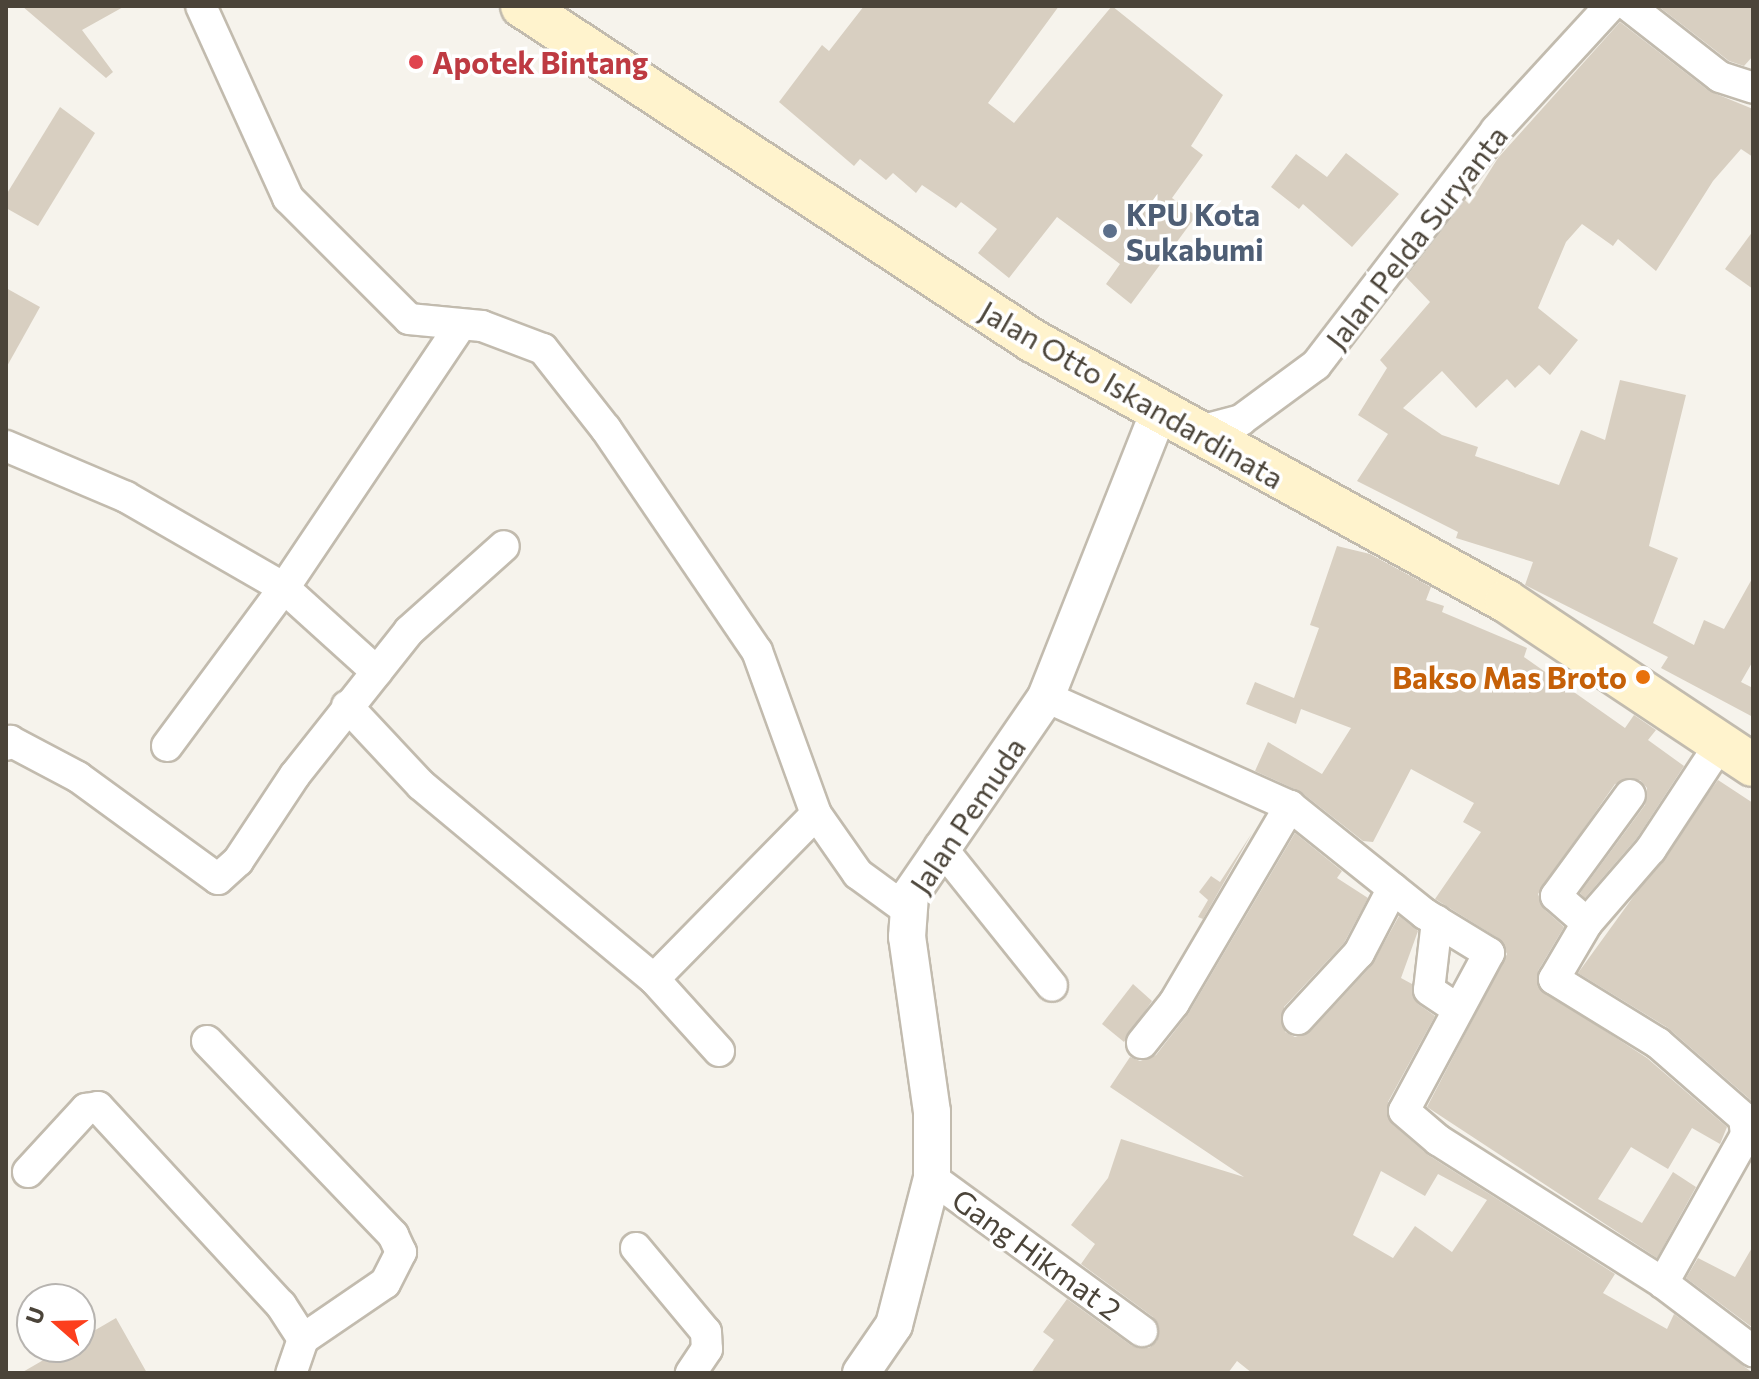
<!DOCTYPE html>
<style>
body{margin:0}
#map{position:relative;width:1759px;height:1379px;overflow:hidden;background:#f6f3ec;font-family:Commissioner,sans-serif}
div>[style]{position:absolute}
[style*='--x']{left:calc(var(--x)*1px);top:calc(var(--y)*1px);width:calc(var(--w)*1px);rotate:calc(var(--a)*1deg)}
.building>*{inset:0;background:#d8cfc1}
.roads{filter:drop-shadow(2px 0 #c2bbae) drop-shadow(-2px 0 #c2bbae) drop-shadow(0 2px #c2bbae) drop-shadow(0 -2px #c2bbae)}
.minor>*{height:30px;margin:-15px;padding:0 15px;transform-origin:15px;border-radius:15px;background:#fff}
.tertiary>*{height:36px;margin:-18px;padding:0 18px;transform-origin:18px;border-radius:18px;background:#fff}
.secondary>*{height:42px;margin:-21px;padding:0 21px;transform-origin:21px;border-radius:21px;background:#fff3cd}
.dots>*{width:22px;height:22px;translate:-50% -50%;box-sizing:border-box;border:4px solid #fff;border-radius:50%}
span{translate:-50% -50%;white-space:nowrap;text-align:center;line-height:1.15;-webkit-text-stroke:7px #fff;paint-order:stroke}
.health-label{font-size:30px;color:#be3a42;font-weight:700}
.left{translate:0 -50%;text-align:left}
.service-label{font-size:30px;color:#4e5e75;font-weight:700}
.street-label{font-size:30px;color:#4b4439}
.food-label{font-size:30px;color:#c56008;font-weight:700}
.right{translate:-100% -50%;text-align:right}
.frame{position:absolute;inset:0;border:8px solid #4b4439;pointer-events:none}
.north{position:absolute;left:16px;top:1283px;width:80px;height:80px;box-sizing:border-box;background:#fff;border:2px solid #b7b4b0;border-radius:50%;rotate:290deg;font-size:22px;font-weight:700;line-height:32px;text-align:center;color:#4b4439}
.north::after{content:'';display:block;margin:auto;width:28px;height:36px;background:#fc3f1d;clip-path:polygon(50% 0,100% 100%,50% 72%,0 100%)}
</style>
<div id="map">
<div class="building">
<i style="clip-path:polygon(22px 6px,125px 6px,82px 30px,113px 72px,106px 78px)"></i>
<i style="clip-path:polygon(864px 6px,1059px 6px,988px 103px,1014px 123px,1112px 6px,1223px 95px,1191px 146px,1203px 155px,1172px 198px,1196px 216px,1131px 304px,1106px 284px,1120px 264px,1057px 217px,1009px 278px,978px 253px,997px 229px,961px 202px,956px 208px,922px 185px,916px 193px,893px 173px,886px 180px,860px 159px,854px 166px,779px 102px,822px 45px,829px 51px)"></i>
<i style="clip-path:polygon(1658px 6px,1753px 6px,1753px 56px,1744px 66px,1729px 61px)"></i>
<i style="clip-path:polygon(1620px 22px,1709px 91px,1753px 109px,1753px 157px,1741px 149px,1713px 181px,1656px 271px,1618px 239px,1613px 246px,1582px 224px,1566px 242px,1538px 308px,1578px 340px,1550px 375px,1539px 365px,1515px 388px,1507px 379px,1476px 408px,1442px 371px,1403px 408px,1442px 435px,1478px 447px,1475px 456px,1559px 485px,1581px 430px,1605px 440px,1620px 380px,1686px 395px,1649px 546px,1678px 558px,1653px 623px,1694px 645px,1704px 620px,1724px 629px,1753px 577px,1753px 661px,1741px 682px,1753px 688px,1753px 717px,1661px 668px,1668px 657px,1525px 585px,1533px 562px,1456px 538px,1458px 532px,1357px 481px,1388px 434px,1358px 415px,1387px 368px,1380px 360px,1430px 302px,1406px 277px,1465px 200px,1469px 204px,1498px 158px)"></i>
<i style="clip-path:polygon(60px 107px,95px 133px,38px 226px,6px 208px,6px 195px)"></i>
<i style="clip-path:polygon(1346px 153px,1399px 194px,1352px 247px,1303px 204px,1299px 209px,1271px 187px,1296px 154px,1327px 177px)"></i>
<i style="clip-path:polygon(1753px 231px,1753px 289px,1725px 269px)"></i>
<i style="clip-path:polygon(6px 288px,40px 307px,6px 368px)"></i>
<i style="clip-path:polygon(1337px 546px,1370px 554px,1431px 587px,1426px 600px,1444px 606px,1442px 612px,1527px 648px,1524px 657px,1625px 728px,1634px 715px,1656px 730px,1648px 740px,1684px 766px,1637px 838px,1585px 898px,1580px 893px,1645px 805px,1647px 788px,1640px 780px,1615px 784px,1538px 894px,1544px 909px,1564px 927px,1538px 971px,1539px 988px,1647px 1058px,1727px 1127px,1720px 1144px,1692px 1128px,1668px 1169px,1631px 1147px,1598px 1199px,1642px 1223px,1673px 1172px,1696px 1187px,1657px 1258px,1427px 1107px,1507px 954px,1498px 938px,1435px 899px,1481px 832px,1463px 822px,1474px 803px,1411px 769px,1373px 842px,1363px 841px,1301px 792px,1255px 771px,1268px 742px,1322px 774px,1351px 728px,1301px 709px,1296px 724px,1246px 704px,1255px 682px,1294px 698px,1319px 628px,1310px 625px)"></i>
<i style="clip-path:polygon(1718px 780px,1753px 803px,1753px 1102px,1668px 1028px,1578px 973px)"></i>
<i style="clip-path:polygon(1252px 833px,1203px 919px,1198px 917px,1208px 900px,1199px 892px,1211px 876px,1220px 882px)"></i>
<i style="clip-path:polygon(evenodd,1295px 833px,1342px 871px,1337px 878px,1368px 898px,1344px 943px,1284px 1007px,1285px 1032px,1295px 1037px,1311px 1031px,1372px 965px,1399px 916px,1418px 931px,1401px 978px,1412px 984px,1418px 1004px,1435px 1016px,1388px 1102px,1392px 1124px,1428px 1155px,1615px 1274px,1603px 1293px,1667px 1329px,1674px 1314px,1753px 1373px,1252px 1373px,1237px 1361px,1228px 1373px,1031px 1373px,1054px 1340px,1043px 1332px,1067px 1299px,1132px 1346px,1149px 1348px,1157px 1341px,1153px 1317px,1081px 1264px,1095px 1244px,1071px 1225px,1108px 1178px,1121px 1139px,1244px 1177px,1110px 1087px,1130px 1057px,1140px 1061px,1156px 1055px,1188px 1014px,1295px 833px,1381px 1171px,1425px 1196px,1438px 1174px,1487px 1200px,1452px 1252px,1415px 1226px,1393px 1258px,1353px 1235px,1381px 1171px)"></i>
<i style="clip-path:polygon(1133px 984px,1152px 1001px,1124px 1042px,1102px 1024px)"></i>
<i style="clip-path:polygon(1753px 1246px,1753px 1328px,1686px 1278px,1698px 1258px,1735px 1277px)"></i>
<i style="clip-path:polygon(116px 1318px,147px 1373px,21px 1373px,66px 1347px,80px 1347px,80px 1339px)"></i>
</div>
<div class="roads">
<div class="minor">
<i style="--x:201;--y:6;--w:211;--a:65.6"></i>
<i style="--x:288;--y:198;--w:171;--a:45"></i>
<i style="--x:409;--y:319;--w:73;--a:5.5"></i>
<i style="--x:482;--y:326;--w:65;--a:20.7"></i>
<i style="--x:543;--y:349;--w:102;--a:51.8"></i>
<i style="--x:606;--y:429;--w:268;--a:55.8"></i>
<i style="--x:757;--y:651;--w:173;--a:70.1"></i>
<i style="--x:816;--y:814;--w:73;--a:55"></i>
<i style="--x:858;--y:874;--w:59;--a:36.1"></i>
<i style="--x:1629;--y:6;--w:115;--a:38"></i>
<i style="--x:1720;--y:77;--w:35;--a:18"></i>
<i style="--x:1196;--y:432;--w:47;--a:-14.9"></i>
<i style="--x:1241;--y:420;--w:93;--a:-36.3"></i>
<i style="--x:1316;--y:365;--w:296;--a:-52.5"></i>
<i style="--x:1496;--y:130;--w:168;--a:-47.4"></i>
<i style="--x:6;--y:446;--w:130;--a:23"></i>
<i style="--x:126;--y:497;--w:182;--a:29.9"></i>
<i style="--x:284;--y:588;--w:125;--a:42.1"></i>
<i style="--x:1046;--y:697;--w:267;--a:24.1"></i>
<i style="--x:1290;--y:806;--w:173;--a:38.7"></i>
<i style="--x:1425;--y:914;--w:75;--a:31.4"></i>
<i style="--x:1489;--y:953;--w:179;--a:118.3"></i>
<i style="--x:1404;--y:1111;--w:45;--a:40.5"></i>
<i style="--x:1438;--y:1140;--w:267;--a:32.4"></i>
<i style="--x:347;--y:706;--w:108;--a:46.9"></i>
<i style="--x:421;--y:785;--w:303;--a:39.8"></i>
<i style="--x:654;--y:979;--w:97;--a:47.9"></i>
<i style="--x:1720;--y:744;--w:126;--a:123.3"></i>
<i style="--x:1651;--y:849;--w:98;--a:130.9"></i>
<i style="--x:1587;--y:923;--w:65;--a:120.5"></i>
<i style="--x:1554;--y:979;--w:122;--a:31.6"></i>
<i style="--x:1658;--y:1043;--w:114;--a:41.1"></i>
<i style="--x:1744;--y:1118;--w:17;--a:83"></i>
<i style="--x:1746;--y:1135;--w:170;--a:119.3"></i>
<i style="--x:1663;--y:1283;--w:113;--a:37.1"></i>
<i style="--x:6;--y:745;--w:6;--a:-45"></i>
<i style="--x:10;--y:741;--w:77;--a:27.9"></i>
<i style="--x:78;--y:777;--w:173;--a:36.1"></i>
<i style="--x:218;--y:879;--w:27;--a:-42"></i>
<i style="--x:238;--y:861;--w:103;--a:-56.5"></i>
<i style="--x:295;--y:775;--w:184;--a:-51.6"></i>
<i style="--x:409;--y:631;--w:127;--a:-41.8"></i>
<i style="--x:167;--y:746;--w:197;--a:-53.5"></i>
<i style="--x:284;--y:588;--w:317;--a:-56.1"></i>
<i style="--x:940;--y:846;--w:179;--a:51.3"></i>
<i style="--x:1437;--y:921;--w:69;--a:96.6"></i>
<i style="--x:1429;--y:990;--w:32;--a:34"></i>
<i style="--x:1587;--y:923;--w:41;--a:-138.9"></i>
<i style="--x:1556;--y:896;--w:125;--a:-53.8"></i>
<i style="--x:654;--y:979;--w:231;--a:-45.5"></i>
<i style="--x:1298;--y:1019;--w:90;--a:-47.3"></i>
<i style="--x:1359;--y:953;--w:73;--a:-62.4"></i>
<i style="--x:207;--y:1041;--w:269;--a:46.2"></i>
<i style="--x:393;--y:1235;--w:19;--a:65"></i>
<i style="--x:401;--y:1252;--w:35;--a:117"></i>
<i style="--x:385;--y:1283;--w:99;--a:145.7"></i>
<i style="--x:1142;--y:1043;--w:51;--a:-51.3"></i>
<i style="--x:1174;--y:1003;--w:229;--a:-59.5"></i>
<i style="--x:28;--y:1172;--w:86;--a:-47.4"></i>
<i style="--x:86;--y:1109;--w:12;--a:-9"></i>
<i style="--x:98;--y:1107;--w:270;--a:47.3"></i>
<i style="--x:281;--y:1305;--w:40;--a:57.1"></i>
<i style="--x:303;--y:1339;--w:36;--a:109"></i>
<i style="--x:932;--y:1178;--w:260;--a:36.1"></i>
<i style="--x:636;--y:1248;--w:109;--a:50.2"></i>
<i style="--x:706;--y:1332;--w:17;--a:87"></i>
<i style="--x:707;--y:1349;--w:29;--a:124"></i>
</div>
<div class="tertiary">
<i style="--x:861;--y:1373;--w:58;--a:-55.5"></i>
<i style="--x:894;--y:1325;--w:152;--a:-75.5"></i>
<i style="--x:932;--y:1178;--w:66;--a:-90"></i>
<i style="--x:932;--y:1112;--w:177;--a:-98.1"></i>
<i style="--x:907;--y:937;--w:42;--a:-85.9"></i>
<i style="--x:910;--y:895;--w:240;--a:-55.5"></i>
<i style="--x:1046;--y:697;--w:308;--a:-68.4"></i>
</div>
<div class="secondary">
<i style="--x:522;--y:6;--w:611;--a:33.25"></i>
<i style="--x:1033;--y:341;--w:540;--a:28.8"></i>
<i style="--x:1506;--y:601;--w:296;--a:33.6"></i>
</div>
</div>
<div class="dots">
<i style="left:416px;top:62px;background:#e0444e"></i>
<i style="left:1110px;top:231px;background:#5c6f8a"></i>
<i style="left:1643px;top:677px;background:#e8710a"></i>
</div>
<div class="health-label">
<span class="left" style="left:432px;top:62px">Apotek Bintang</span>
</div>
<div class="service-label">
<span class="left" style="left:1126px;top:231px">KPU Kota<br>Sukabumi</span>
</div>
<div class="street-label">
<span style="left:1416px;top:237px;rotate:-52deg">Jalan Pelda Suryanta</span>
<span style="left:1132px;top:394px;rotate:30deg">Jalan Otto Iskandardinata</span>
<span style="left:967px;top:815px;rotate:-56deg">Jalan Pemuda</span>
<span style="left:1037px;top:1254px;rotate:36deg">Gang Hikmat 2</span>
</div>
<div class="food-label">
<span class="right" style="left:1627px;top:677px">Bakso Mas Broto</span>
</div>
<div class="frame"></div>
<div class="north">U</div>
</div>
